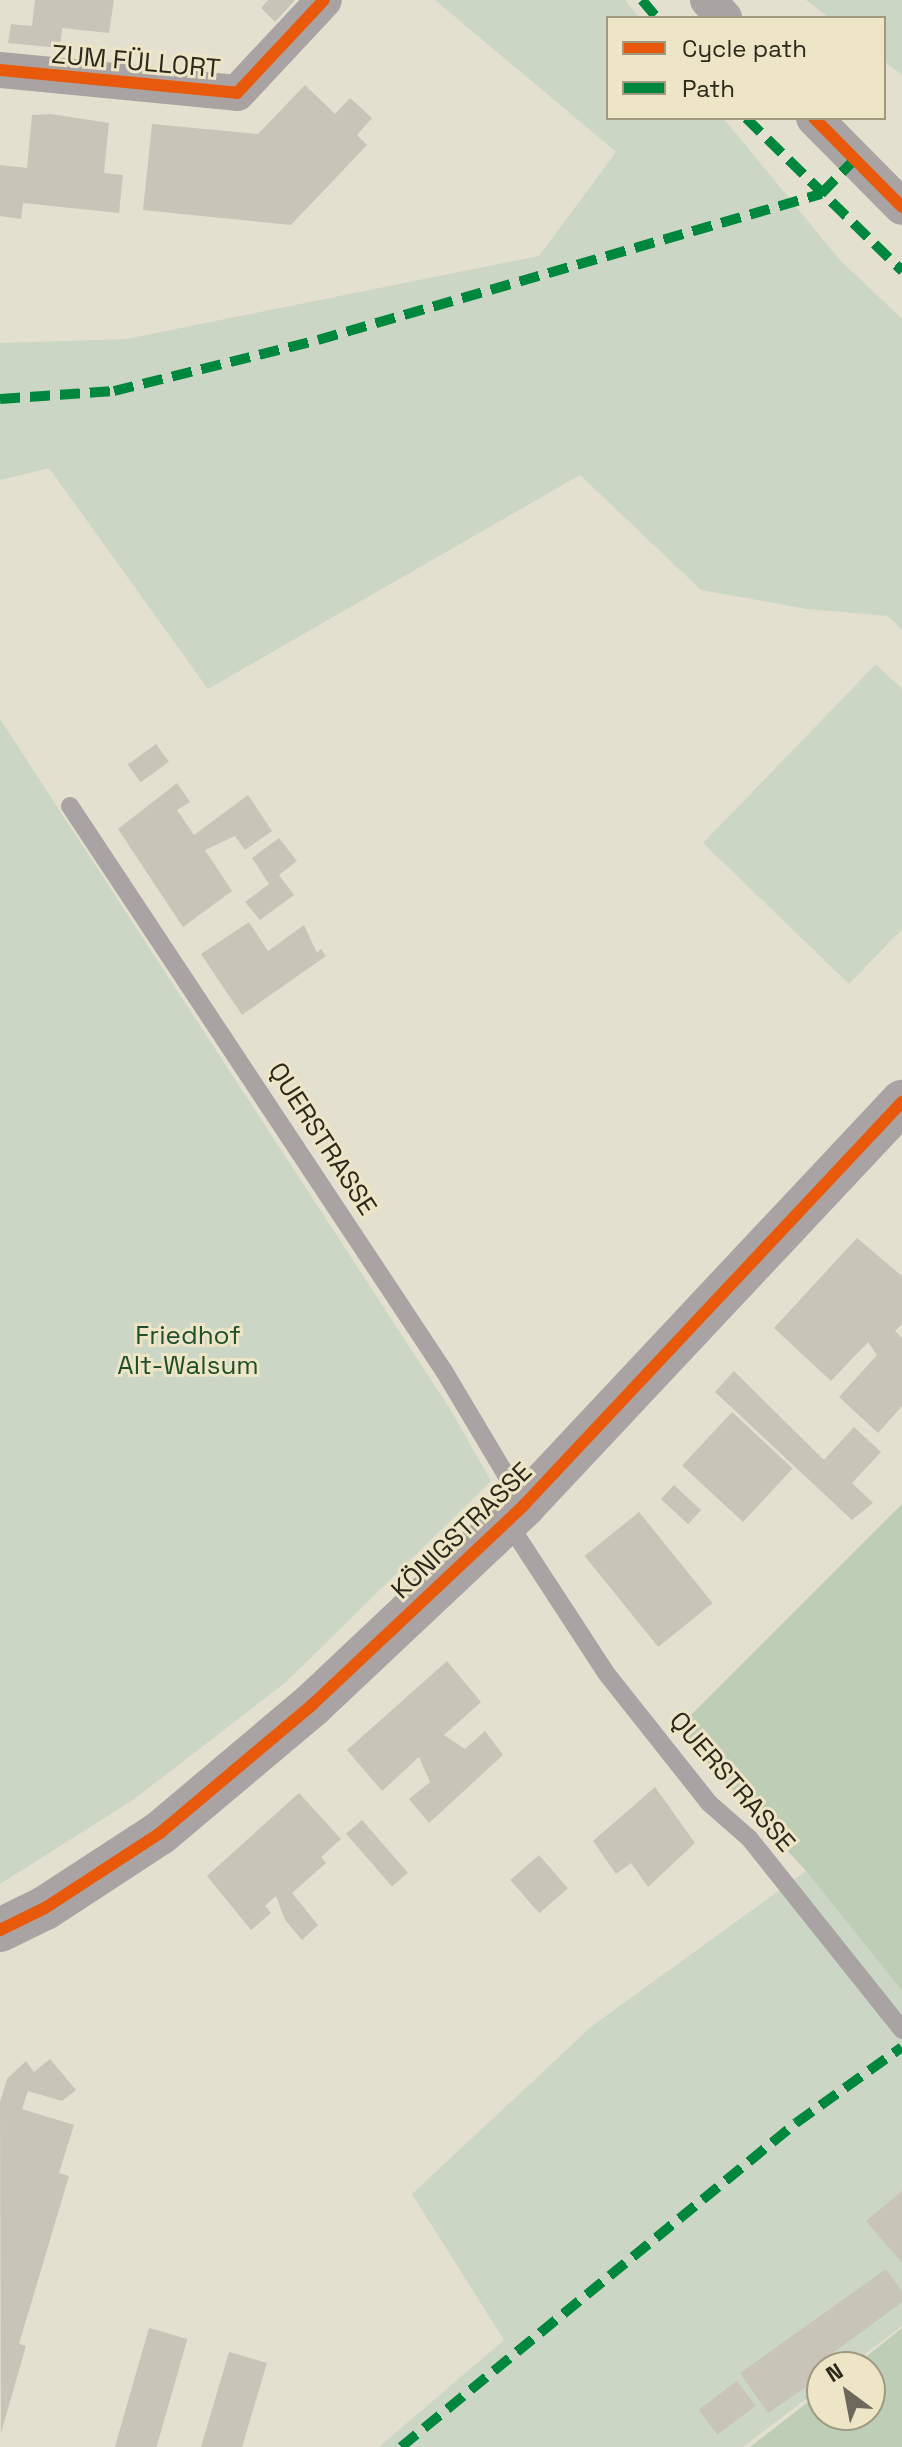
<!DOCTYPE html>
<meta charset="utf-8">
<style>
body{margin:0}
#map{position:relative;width:902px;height:2447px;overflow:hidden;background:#e4e0cf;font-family:"Space Grotesk",sans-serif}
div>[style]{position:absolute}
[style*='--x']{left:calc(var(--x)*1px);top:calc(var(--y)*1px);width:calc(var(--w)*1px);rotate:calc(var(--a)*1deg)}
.green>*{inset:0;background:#ccd6c4}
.forest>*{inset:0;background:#bdcdb6}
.building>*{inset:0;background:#c8c4b7;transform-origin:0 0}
.service>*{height:18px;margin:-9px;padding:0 9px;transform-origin:9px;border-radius:9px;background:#a9a4a3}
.minor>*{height:36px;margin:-18px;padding:0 18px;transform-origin:18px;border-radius:18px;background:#a9a4a3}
.tertiary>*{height:44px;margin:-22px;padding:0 22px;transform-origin:22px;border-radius:22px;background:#a9a4a3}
.quiet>*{height:10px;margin-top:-5px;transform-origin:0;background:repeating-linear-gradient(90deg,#00873e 0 20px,transparent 0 30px)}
.cycleway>*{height:12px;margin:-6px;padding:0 6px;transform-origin:6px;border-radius:6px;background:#e8590c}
span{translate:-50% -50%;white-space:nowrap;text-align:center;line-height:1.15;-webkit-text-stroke:6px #ede5c6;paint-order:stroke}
.street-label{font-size:26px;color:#2b281c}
.park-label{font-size:26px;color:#1d4f2a}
.legend{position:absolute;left:606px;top:16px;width:280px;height:104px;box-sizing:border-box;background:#ede5c6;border:2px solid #9f9982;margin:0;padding:10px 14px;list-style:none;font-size:24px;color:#2b281c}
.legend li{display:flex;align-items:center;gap:16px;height:40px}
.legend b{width:40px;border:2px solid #9f9982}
.north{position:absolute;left:806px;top:2351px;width:80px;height:80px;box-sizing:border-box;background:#ede5c6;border:2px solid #9f9982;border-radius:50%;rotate:328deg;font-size:22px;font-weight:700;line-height:32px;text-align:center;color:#2b281c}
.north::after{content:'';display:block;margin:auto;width:28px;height:36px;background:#6c685b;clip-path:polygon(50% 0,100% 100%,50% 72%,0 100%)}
</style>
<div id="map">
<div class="green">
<i style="clip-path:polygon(435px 0,625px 0,640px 18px,608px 18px,608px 118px,723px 118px,840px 260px,902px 319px,902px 630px,888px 616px,807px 609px,701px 590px,580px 475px,208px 689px,49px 468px,0 480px,0 343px,126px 339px,539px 256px,616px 152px)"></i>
<i style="clip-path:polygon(806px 0,902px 0,902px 75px,884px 61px,884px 18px,829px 18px)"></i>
<i style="clip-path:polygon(876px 664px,902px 689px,902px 929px,849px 984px,703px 843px)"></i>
<i style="clip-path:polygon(0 719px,450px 1409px,491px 1481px,286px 1682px,133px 1800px,0 1884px)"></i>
<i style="clip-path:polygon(806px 1871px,902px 1991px,902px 2326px,848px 2367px,822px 2367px,822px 2387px,743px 2447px,379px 2447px,504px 2340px,412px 2194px,592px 2026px)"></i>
</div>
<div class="forest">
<i style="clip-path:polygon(902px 1504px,902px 1991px,806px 1871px,677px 1729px)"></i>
<i style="clip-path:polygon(902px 2328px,902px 2447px,750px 2447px,822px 2391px,822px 2415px,870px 2415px,870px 2367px,853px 2367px)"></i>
</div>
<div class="building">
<i style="clip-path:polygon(35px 0,114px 0,109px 33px,62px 28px,60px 48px,8px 43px,11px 24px,32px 26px)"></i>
<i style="clip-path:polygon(268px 0,295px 0,275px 22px,261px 8px)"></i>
<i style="clip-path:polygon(305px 85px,335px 114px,350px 98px,372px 118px,357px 135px,367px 145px,291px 225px,143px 210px,152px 124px,258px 134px)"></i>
<i style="clip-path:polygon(51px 114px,109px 123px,104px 173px,123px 175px,119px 213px,23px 203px,21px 219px,0 216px,0 165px,27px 168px,32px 115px)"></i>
<i style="left:156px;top:744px;width:22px;height:35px;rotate:54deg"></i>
<i style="clip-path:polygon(177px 783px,190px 802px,177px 810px,194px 835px,248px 795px,272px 831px,245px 850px,235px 836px,205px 850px,232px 891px,183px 927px,118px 829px)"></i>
<i style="clip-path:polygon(279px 838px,297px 861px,279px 875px,294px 895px,260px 920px,245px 902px,269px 884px,252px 858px)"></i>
<i style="clip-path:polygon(249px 922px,268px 951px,304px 925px,317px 953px,321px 949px,326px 956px,242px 1015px,201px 954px)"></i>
<i style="clip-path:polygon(857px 1238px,902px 1276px,902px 1324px,895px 1331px,902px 1338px,902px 1406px,878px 1433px,839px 1397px,877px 1355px,868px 1342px,831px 1381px,774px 1328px)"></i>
<i style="clip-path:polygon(734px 1371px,824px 1460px,854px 1427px,881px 1452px,852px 1483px,873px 1503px,852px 1520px,715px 1392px)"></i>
<i style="left:732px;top:1412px;width:83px;height:73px;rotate:43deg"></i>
<i style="left:674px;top:1485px;width:37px;height:19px;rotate:43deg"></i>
<i style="left:639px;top:1512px;width:117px;height:70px;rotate:51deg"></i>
<i style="clip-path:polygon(447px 1661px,481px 1702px,444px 1735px,465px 1749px,485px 1731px,503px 1755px,429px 1823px,409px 1799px,430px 1782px,419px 1757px,382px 1791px,347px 1750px)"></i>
<i style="clip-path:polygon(655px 1787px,695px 1843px,648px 1887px,631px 1863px,616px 1874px,593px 1841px)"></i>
<i style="clip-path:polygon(299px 1793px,341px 1839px,321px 1857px,326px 1863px,292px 1893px,318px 1925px,302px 1940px,285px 1920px,276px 1896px,265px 1906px,271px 1913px,251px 1930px,207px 1876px)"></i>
<i style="left:362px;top:1820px;width:70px;height:21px;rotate:49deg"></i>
<i style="left:539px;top:1855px;width:44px;height:38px;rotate:49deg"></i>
<i style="clip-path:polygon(50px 2059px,76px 2090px,62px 2101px,28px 2091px,22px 2109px,74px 2125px,59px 2173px,69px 2176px,19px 2344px,26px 2346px,1px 2433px,0 2102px,7px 2079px,26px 2061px,34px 2072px)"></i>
<i style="clip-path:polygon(902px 2191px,902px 2263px,866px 2221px)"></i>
<i style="clip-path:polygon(886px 2269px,902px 2291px,902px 2302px,818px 2364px,822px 2376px,768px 2413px,740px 2373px)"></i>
<i style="left:149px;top:2328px;width:40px;height:124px;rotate:16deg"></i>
<i style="clip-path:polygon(229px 2352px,267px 2363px,250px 2420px,242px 2447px,201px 2447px)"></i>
<i style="left:737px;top:2381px;width:31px;height:48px;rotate:53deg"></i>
</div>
<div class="service">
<i style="--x:70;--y:806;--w:678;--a:56.5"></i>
<i style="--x:444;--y:1371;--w:156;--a:59.2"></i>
<i style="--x:507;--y:1521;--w:181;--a:56.9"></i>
<i style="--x:606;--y:1673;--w:166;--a:51.6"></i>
<i style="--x:709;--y:1803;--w:53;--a:41.2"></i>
<i style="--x:749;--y:1838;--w:246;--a:51.4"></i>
</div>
<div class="minor">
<i style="--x:708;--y:0;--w:24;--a:48"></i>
<i style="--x:0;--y:70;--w:238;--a:5.5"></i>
<i style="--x:237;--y:93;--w:127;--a:-46.9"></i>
<i style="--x:814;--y:118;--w:125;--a:45.3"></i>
</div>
<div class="tertiary">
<i style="--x:0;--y:1930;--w:50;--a:-26.1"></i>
<i style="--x:45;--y:1908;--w:137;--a:-33.1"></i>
<i style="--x:160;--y:1833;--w:199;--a:-40.1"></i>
<i style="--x:312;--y:1705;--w:291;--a:-43.3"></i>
<i style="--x:524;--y:1505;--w:553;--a:-46.83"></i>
</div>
<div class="quiet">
<i style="--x:642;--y:0;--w:23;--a:50"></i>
<i style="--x:746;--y:118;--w:219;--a:44.4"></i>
<i style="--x:0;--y:399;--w:114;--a:-4"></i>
<i style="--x:114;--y:391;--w:210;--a:-14"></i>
<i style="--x:318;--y:340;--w:524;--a:-16.19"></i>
<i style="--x:821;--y:194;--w:46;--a:-45.9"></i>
<i style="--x:401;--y:2447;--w:511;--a:-39.36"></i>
<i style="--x:796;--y:2123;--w:130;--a:-35.6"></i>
</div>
<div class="cycleway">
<i style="--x:0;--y:70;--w:238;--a:5.5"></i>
<i style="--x:237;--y:93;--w:127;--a:-46.9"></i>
<i style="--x:814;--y:118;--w:125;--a:45.3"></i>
<i style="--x:0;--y:1930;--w:50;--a:-26.1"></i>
<i style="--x:45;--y:1908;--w:137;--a:-33.1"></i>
<i style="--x:160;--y:1833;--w:199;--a:-40.1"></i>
<i style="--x:312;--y:1705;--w:291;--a:-43.3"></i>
<i style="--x:524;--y:1505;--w:553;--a:-46.83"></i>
</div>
<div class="street-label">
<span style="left:136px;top:62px;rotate:5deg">ZUM FÜLLORT</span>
<span style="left:322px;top:1139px;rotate:57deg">QUERSTRASSE</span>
<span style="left:462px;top:1531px;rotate:-44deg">KÖNIGSTRASSE</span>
<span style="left:732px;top:1782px;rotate:49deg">QUERSTRASSE</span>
</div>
<div class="park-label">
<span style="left:188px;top:1351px">Friedhof<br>Alt-Walsum</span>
</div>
<ul class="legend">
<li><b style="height:10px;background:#e8590c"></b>Cycle path</li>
<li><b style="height:10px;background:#00873e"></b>Path</li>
</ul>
<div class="north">N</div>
</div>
